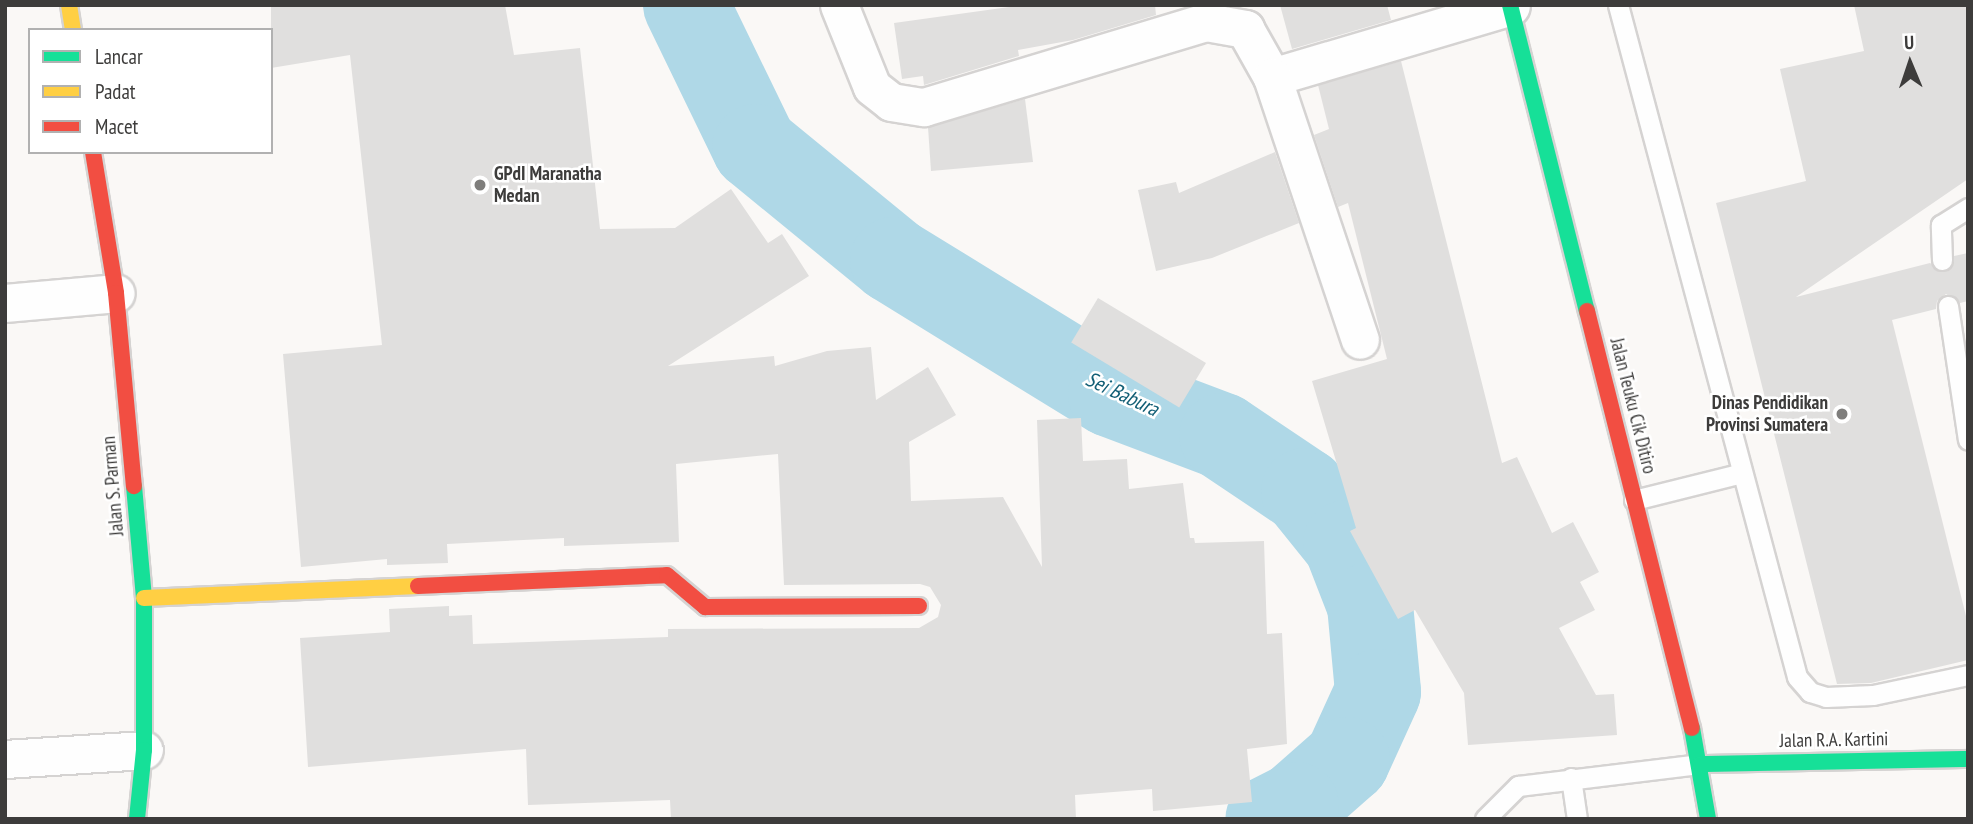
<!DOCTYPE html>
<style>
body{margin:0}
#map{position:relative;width:1973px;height:824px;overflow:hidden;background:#faf8f6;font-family:"PT Sans Narrow",sans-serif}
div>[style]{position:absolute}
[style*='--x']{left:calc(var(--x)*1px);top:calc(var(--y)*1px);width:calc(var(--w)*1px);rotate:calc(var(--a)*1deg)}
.river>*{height:86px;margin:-43px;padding:0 43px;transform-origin:43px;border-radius:43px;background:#afd8e7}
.building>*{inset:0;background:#e0dfde;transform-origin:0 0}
.roads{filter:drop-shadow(2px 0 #d5d3d2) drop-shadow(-2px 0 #d5d3d2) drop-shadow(0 2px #d5d3d2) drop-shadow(0 -2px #d5d3d2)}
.lane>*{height:19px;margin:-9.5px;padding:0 9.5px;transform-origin:9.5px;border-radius:9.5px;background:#fefefe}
.street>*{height:37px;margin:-18.5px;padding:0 18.5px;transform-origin:18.5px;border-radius:18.5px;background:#fefefe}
.fast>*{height:16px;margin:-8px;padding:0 8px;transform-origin:8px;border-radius:8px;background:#16e098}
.slow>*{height:16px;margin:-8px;padding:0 8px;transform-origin:8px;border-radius:8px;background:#ffcf43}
.jam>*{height:16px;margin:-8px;padding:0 8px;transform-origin:8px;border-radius:8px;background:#f24e42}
.dots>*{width:19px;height:19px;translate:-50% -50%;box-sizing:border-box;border:4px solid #fff;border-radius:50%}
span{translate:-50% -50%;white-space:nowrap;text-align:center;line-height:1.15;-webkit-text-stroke:5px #fff;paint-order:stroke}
.poi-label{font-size:19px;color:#3d3c3b;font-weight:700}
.left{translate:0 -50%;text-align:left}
.right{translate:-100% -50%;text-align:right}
.street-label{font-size:19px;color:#3d3c3b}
.water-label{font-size:21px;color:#135f76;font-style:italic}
.frame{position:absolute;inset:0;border:7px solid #3d3c3b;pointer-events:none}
.legend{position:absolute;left:28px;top:28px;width:245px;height:126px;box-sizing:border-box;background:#fff;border:2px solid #b1b1b1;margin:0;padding:9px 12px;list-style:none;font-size:21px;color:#3d3c3b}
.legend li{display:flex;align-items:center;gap:14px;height:35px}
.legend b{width:35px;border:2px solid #b1b1b1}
.north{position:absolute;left:1875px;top:28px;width:70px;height:70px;-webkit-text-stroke:5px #fff;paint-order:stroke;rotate:358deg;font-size:19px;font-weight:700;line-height:28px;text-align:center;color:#3d3c3b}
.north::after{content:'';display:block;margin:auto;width:24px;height:32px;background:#3d3c3b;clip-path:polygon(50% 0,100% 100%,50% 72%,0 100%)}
</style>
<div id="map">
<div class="river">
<i style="--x:686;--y:5;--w:158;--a:64.1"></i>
<i style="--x:755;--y:147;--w:178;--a:39.3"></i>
<i style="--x:893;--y:260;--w:256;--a:31.6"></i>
<i style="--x:1111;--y:394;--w:119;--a:20.7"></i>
<i style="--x:1222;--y:436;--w:99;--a:33.9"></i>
<i style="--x:1304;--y:491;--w:67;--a:51.1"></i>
<i style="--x:1346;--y:543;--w:66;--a:68.8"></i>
<i style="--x:1370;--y:605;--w:87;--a:84.7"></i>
<i style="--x:1378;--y:692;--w:75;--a:114.5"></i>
<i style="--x:1347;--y:760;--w:68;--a:138.6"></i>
<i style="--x:1296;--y:805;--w:31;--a:153"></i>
</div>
<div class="building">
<i style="clip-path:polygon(271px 5px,505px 5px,514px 55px,580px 48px,600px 229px,675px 228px,731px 189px,768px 243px,782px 234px,809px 276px,668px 366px,774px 356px,775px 366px,827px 351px,871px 347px,876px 400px,928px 367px,956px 415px,909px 442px,911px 501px,1003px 497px,1042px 567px,1037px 420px,1081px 418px,1083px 461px,1127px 459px,1129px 489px,1183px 483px,1190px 538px,1194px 538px,1195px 543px,1264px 541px,1267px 634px,1282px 633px,1287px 744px,1247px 749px,1252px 802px,1153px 811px,1152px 789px,1075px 795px,1076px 819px,671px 819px,670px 800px,528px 805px,526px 749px,308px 767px,300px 638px,390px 632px,389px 609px,449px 606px,449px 616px,472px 615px,473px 644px,668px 637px,668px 629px,919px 628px,938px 617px,941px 605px,930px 587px,920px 584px,784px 585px,778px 454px,676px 464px,679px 542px,564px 546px,564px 538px,447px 544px,448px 563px,387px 565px,387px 559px,301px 567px,283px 354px,382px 345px,350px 55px,271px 68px)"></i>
<i style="clip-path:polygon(1023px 5px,1155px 5px,1156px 15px,1073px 40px,1018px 50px,1019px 56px,924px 85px,923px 76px,902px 79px,894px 23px)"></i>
<i style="clip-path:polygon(1280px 5px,1387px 5px,1391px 20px,1292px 49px)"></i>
<i style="clip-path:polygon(1854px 5px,1968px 5px,1968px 179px,1796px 297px,1930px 263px,1943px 272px,1952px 266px,1954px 256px,1968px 253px,1968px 301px,1960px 303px,1946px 294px,1937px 301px,1936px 309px,1892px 320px,1968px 624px,1968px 660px,1871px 683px,1837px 684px,1716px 203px,1806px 181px,1780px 69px,1864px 51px)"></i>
<i style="clip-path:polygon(1401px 61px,1502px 463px,1517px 457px,1552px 533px,1573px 522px,1599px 572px,1580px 582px,1595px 610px,1559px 628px,1596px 695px,1614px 694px,1617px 735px,1468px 745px,1464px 693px,1415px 610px,1398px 619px,1350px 531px,1356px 528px,1312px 381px,1387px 359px,1348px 203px,1338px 207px,1314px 135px,1329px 129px,1318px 85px)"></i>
<i style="clip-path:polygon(1025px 99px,1033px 162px,931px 171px,928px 127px)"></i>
<i style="clip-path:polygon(1275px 152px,1299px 223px,1212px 258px,1156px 271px,1138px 190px,1176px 182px,1179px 193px)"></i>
<i style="left:1098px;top:298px;width:126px;height:52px;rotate:31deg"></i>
</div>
<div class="roads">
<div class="lane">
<i style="--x:1618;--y:5;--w:695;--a:75.08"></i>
<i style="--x:1797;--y:677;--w:20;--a:49"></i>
<i style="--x:1810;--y:692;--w:17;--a:17"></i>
<i style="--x:1826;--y:697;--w:47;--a:-2.4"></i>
<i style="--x:1873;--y:695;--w:97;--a:-11.9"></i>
<i style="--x:1942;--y:260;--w:35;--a:-92"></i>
<i style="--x:1941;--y:225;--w:32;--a:-32"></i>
<i style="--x:1948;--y:306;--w:135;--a:81.5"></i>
<i style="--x:1634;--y:500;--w:111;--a:-14"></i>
<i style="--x:1571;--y:778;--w:41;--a:81.7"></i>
<i style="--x:1485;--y:819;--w:47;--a:-45"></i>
<i style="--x:1518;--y:786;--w:184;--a:-6.9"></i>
</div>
<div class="street">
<i style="--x:839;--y:5;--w:88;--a:68.1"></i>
<i style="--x:872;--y:87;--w:24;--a:38"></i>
<i style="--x:891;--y:102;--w:33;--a:9"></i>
<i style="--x:924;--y:107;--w:295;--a:-16.8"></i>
<i style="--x:1206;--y:22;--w:40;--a:10"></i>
<i style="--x:1245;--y:29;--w:55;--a:60.6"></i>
<i style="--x:1272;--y:77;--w:249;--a:-16.5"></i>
<i style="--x:1272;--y:77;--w:277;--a:71.5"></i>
<i style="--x:5;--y:303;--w:111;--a:-5.1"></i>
<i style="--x:5;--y:759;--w:139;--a:-3.7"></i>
</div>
<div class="fast">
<i style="--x:1510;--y:5;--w:316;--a:75.9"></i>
<i style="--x:134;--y:486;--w:112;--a:84.9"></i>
<i style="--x:144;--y:598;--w:152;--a:90"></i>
<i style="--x:144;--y:750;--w:69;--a:95.8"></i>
<i style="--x:1692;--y:728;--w:92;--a:80"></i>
<i style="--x:1701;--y:764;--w:267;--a:-1.1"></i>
</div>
<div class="slow">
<i style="--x:69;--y:5;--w:25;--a:81"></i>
<i style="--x:144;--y:598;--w:274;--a:-2.5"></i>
</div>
<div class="jam">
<i style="--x:93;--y:152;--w:143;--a:80.7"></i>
<i style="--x:116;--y:293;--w:194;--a:84.7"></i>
<i style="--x:1587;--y:311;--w:430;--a:75.9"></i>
<i style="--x:418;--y:586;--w:249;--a:-2.5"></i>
<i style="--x:667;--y:575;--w:50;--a:40.1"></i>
<i style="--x:705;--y:607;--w:214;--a:-0.3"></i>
</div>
</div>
<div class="dots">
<i style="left:480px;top:185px;background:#7f7e7c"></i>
<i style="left:1842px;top:414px;background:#7f7e7c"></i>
</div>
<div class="poi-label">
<span class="left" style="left:494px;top:185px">GPdI Maranatha<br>Medan</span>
<span class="right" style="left:1828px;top:414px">Dinas Pendidikan<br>Provinsi Sumatera</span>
</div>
<div class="street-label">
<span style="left:1633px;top:406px;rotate:76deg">Jalan Teuku Cik Ditiro</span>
<span style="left:113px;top:486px;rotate:-95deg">Jalan S. Parman</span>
<span style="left:1834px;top:740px;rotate:-1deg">Jalan R.A. Kartini</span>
</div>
<div class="water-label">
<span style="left:1122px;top:394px;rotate:25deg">Sei Babura</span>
</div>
<div class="frame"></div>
<ul class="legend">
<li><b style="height:9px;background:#16e098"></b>Lancar</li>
<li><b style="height:9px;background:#ffcf43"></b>Padat</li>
<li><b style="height:9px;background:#f24e42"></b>Macet</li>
</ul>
<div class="north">U</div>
</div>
